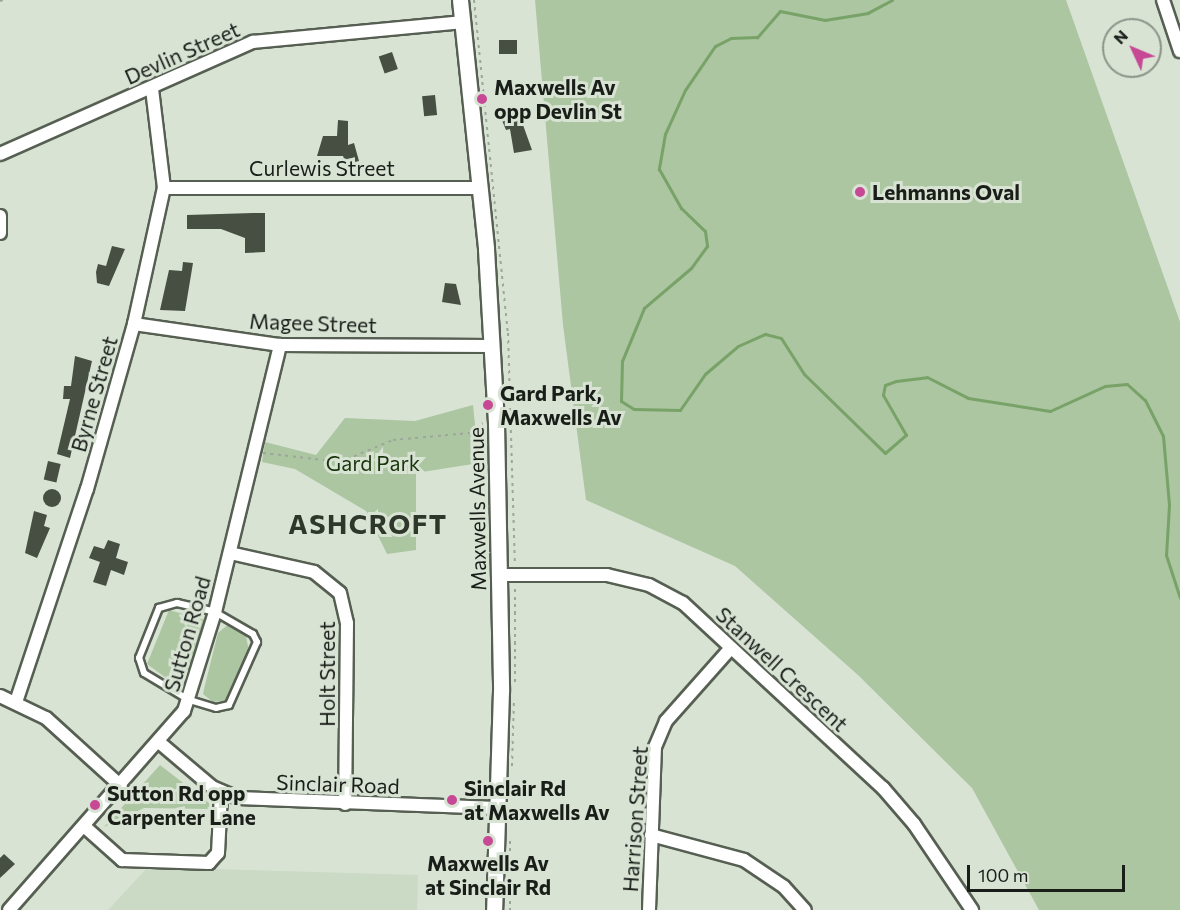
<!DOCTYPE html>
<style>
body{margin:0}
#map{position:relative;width:1180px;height:910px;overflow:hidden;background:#d8e3d4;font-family:Commissioner,sans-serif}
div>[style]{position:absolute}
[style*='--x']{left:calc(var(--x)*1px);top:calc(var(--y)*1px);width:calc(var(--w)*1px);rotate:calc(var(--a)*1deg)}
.built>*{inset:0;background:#cadac4}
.green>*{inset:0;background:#abc6a1}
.stream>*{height:3px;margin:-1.5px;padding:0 1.5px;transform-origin:1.5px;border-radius:1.5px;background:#78a267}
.building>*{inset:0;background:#464f42;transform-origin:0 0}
.round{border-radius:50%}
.path>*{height:2px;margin-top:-1px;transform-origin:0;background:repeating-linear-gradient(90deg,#9da69a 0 3px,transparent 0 7.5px)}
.roads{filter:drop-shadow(2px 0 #565f52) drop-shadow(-2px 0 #565f52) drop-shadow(0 2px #565f52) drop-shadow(0 -2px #565f52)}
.service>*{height:6px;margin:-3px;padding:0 3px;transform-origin:3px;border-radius:3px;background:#fff}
.minor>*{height:12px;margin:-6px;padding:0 6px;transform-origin:6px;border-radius:6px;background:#fff}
.tertiary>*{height:15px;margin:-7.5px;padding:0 7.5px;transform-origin:7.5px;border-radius:7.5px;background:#fff}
.dots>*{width:16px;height:16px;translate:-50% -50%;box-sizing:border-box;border:3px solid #d8e3d4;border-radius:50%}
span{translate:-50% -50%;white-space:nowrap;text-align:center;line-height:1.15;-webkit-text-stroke:6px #d8e3d4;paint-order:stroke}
.street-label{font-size:21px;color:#1a1e19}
.poi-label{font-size:21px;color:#1a1e19;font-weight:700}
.left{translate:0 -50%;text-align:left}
.park-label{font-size:21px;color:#19350b}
.district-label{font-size:27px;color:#2f372b;font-weight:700;letter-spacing:1.5px}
.north{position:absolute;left:1102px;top:18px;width:60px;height:60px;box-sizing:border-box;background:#d8e3d4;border:2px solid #8c9489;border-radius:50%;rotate:314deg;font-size:16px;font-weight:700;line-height:24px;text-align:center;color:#1a1e19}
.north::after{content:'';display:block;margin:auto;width:21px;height:27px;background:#c74894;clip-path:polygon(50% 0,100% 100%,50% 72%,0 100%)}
.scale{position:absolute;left:967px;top:865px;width:158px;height:27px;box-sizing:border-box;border:3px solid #1a1e19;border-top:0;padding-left:8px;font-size:18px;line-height:21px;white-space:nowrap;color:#1a1e19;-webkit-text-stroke:4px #d8e3d4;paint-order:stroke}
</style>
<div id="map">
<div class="built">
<i style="clip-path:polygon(148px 867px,418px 875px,417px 910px,108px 910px)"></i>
</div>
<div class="green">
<i style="clip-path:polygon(535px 0,1066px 0,1180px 322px,1180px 910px,1039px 910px,972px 788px,858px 675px,735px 566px,586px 500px,563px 325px)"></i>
<i style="clip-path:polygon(473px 405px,479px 463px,416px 473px,416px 550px,387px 554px,366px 511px,295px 469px,262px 462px,265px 442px,316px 455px,345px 418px,415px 421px)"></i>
<i style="clip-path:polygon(169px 610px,209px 621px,180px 688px,147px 664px)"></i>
<i style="clip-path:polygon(230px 623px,245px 631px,249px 651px,228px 700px,213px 702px,203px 694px,205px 685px,218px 633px)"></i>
<i style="clip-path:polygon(160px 765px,209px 803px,209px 809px,144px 808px,104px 827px)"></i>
</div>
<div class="stream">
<i style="--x:892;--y:0;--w:27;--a:152"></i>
<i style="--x:868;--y:13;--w:44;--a:170.8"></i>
<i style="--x:825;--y:20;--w:46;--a:-168.7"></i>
<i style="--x:780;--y:11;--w:35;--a:131"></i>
<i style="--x:757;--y:37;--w:26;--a:178"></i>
<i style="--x:731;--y:38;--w:18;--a:153"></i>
<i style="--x:715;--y:46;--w:53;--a:124.3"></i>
<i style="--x:685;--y:90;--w:48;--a:114.4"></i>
<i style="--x:665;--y:134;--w:36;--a:100"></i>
<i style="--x:659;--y:169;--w:45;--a:60.6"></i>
<i style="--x:681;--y:208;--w:33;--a:44"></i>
<i style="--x:705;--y:231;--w:15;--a:82"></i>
<i style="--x:707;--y:246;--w:27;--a:126"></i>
<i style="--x:691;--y:268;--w:62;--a:139.6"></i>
<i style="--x:644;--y:308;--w:57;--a:112.5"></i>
<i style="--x:622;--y:361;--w:40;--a:91.4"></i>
<i style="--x:621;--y:401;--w:15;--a:32"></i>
<i style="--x:634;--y:409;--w:46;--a:1.2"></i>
<i style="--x:680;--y:410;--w:44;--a:-55.2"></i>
<i style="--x:705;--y:374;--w:43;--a:-40.3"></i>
<i style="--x:738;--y:346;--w:30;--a:-24"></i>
<i style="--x:765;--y:334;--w:16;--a:14"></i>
<i style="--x:781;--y:338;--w:43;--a:57.4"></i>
<i style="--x:804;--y:374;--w:113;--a:44.3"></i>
<i style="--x:885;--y:453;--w:28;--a:-41"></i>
<i style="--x:906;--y:435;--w:46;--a:-119.9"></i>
<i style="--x:883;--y:395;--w:10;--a:-79"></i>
<i style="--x:885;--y:385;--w:12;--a:-20"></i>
<i style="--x:896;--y:381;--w:31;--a:-7"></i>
<i style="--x:927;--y:377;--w:46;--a:27.1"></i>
<i style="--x:968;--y:398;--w:83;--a:9"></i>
<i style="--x:1050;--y:411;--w:60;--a:-24.4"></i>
<i style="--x:1105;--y:386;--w:22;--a:-5"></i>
<i style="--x:1127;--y:384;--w:24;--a:42"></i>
<i style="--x:1145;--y:400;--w:40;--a:63.4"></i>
<i style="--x:1163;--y:436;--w:69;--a:85"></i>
<i style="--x:1169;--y:505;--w:50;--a:93.4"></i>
<i style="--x:1166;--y:555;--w:45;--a:72"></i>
</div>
<div class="building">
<i style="left:499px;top:40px;width:18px;height:14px"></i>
<i style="left:392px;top:52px;width:18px;height:14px;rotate:71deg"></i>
<i style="left:435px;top:95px;width:20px;height:13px;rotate:84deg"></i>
<i style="clip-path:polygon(518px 111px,532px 150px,514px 153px,510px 129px,506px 130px,501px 118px)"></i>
<i style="clip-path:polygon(338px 120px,348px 121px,348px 145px,354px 143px,359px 161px,346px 164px,343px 156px,317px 156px,323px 136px,337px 136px)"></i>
<i style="clip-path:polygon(253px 213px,265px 213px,265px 252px,245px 253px,245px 238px,221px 229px,187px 229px,187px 215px)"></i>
<i style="clip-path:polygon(112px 246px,125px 249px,109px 286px,97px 283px,96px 272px,98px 264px,106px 266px)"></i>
<i style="clip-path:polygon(183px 262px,193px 263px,185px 311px,160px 310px,169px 270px,182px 271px)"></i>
<i style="clip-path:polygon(445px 283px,456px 284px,461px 305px,442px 302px)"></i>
<i style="clip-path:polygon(75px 356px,92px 361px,70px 458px,57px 454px,70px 399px,63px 399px,64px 386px,71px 386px)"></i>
<i style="left:48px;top:461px;width:13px;height:19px;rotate:13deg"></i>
<i class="round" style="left:43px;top:489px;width:18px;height:18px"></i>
<i style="clip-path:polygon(34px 511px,47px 515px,44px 526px,50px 528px,37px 558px,25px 553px)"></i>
<i style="clip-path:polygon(108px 540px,120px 544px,116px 558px,128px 562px,124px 575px,111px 570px,106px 586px,93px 582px,100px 562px,89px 558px,94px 546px,104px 549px)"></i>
<i style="clip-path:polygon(4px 854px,15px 864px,0 878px,0 858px)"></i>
</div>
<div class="path">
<i style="--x:474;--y:0;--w:335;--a:84.2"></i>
<i style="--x:508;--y:333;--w:232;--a:88.3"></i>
<i style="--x:0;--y:1;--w:3;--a:-18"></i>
<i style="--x:263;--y:453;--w:78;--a:6.7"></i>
<i style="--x:340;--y:462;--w:57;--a:-22.5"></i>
<i style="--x:393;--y:440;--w:77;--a:-5.2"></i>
<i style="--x:470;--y:433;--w:16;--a:-38"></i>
<i style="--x:515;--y:682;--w:96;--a:-90"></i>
<i style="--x:512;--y:766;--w:66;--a:-88.3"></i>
<i style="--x:510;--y:841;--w:69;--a:90"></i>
</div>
<div class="roads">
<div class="service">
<i style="--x:177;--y:603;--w:39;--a:13"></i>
<i style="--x:215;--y:612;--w:44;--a:30.1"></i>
<i style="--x:253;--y:634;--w:9;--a:63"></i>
<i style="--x:257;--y:642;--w:69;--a:114"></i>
<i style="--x:229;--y:705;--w:13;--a:167"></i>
<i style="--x:216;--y:708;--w:28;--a:-163"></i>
<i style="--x:189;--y:700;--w:52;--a:-149"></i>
<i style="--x:144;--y:673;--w:16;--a:-108"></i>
<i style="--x:139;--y:658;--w:54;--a:-68.2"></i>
<i style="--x:159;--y:608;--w:19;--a:-16"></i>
</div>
<div class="minor">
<i style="--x:1163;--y:0;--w:54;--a:71.6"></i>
<i style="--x:0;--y:154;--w:277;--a:-23.9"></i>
<i style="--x:253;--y:42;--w:211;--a:-5.4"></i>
<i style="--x:164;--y:188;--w:317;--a:0"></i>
<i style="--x:0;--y:216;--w:17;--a:90"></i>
<i style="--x:134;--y:324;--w:148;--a:8.2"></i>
<i style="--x:280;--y:345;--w:212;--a:0.3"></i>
<i style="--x:230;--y:553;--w:86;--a:12.7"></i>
<i style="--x:314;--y:572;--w:33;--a:39"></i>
<i style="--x:340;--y:593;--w:31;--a:77"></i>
<i style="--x:347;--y:623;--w:181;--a:90.6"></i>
<i style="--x:499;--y:575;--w:108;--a:0"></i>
<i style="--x:607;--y:575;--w:43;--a:13.4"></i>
<i style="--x:649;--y:585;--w:38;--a:28"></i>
<i style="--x:683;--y:603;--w:272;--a:42.8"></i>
<i style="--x:883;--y:788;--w:48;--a:49.3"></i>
<i style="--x:914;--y:824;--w:104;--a:56"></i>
<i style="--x:0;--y:696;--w:51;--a:25.6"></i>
<i style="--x:46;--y:718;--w:101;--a:42.2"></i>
<i style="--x:16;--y:702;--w:225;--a:-71.6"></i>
<i style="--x:87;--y:489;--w:172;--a:-74.1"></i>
<i style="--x:134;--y:324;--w:139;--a:-77.6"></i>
<i style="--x:164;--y:188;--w:100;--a:-96.9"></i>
<i style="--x:160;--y:743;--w:68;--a:40.2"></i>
<i style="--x:212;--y:787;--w:28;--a:23"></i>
<i style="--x:238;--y:798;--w:259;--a:2.2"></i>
<i style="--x:85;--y:827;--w:50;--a:41.7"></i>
<i style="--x:122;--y:860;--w:87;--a:2"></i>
<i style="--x:209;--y:863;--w:13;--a:-48"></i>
<i style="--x:218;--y:853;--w:60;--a:-87.1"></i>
<i style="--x:651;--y:835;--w:96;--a:15"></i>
<i style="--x:744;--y:860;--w:48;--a:34"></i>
<i style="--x:784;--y:887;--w:31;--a:48"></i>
<i style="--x:9;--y:910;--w:265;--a:-48.7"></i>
<i style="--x:184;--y:711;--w:104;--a:-72.6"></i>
<i style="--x:215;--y:612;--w:275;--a:-76.3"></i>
<i style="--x:649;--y:910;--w:163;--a:-87.9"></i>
<i style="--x:655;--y:747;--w:28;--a:-67"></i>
<i style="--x:666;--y:721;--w:96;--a:-48.4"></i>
</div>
<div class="tertiary">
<i style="--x:460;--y:0;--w:250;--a:84"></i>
<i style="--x:486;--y:249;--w:174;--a:86.7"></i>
<i style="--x:496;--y:423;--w:268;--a:88.9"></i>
<i style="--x:501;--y:691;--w:219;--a:91.8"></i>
</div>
</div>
<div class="dots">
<i style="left:482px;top:99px;background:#c74894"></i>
<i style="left:860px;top:192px;background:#c74894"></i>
<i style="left:488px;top:405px;background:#c74894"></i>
<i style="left:452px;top:800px;background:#c74894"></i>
<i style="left:95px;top:805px;background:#c74894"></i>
<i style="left:488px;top:841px;background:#c74894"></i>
</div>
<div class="street-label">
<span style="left:182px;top:53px;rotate:-24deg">Devlin Street</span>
<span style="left:322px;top:168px">Curlewis Street</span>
<span style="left:313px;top:323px;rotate:2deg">Magee Street</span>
<span style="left:94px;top:394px;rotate:-74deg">Byrne Street</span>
<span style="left:477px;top:509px;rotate:-91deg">Maxwells Avenue</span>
<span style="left:187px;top:634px;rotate:-74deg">Sutton Road</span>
<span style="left:782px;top:669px;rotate:43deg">Stanwell Crescent</span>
<span style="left:327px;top:674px;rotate:-90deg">Holt Street</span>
<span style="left:338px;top:784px;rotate:2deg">Sinclair Road</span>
<span style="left:635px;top:819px;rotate:-86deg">Harrison Street</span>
</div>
<div class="poi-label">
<span class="left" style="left:494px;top:99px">Maxwells Av<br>opp Devlin St</span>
<span class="left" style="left:872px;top:192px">Lehmanns Oval</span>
<span class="left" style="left:500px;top:405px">Gard Park,<br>Maxwells Av</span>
<span class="left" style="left:464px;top:800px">Sinclair Rd<br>at Maxwells Av</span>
<span class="left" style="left:107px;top:805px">Sutton Rd opp<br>Carpenter Lane</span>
<span style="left:488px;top:875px">Maxwells Av<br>at Sinclair Rd</span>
</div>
<div class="park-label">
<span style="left:373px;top:463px">Gard Park</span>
</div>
<div class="district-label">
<span style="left:368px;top:524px">ASHCROFT</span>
</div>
<div class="north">N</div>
<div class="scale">100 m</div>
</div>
